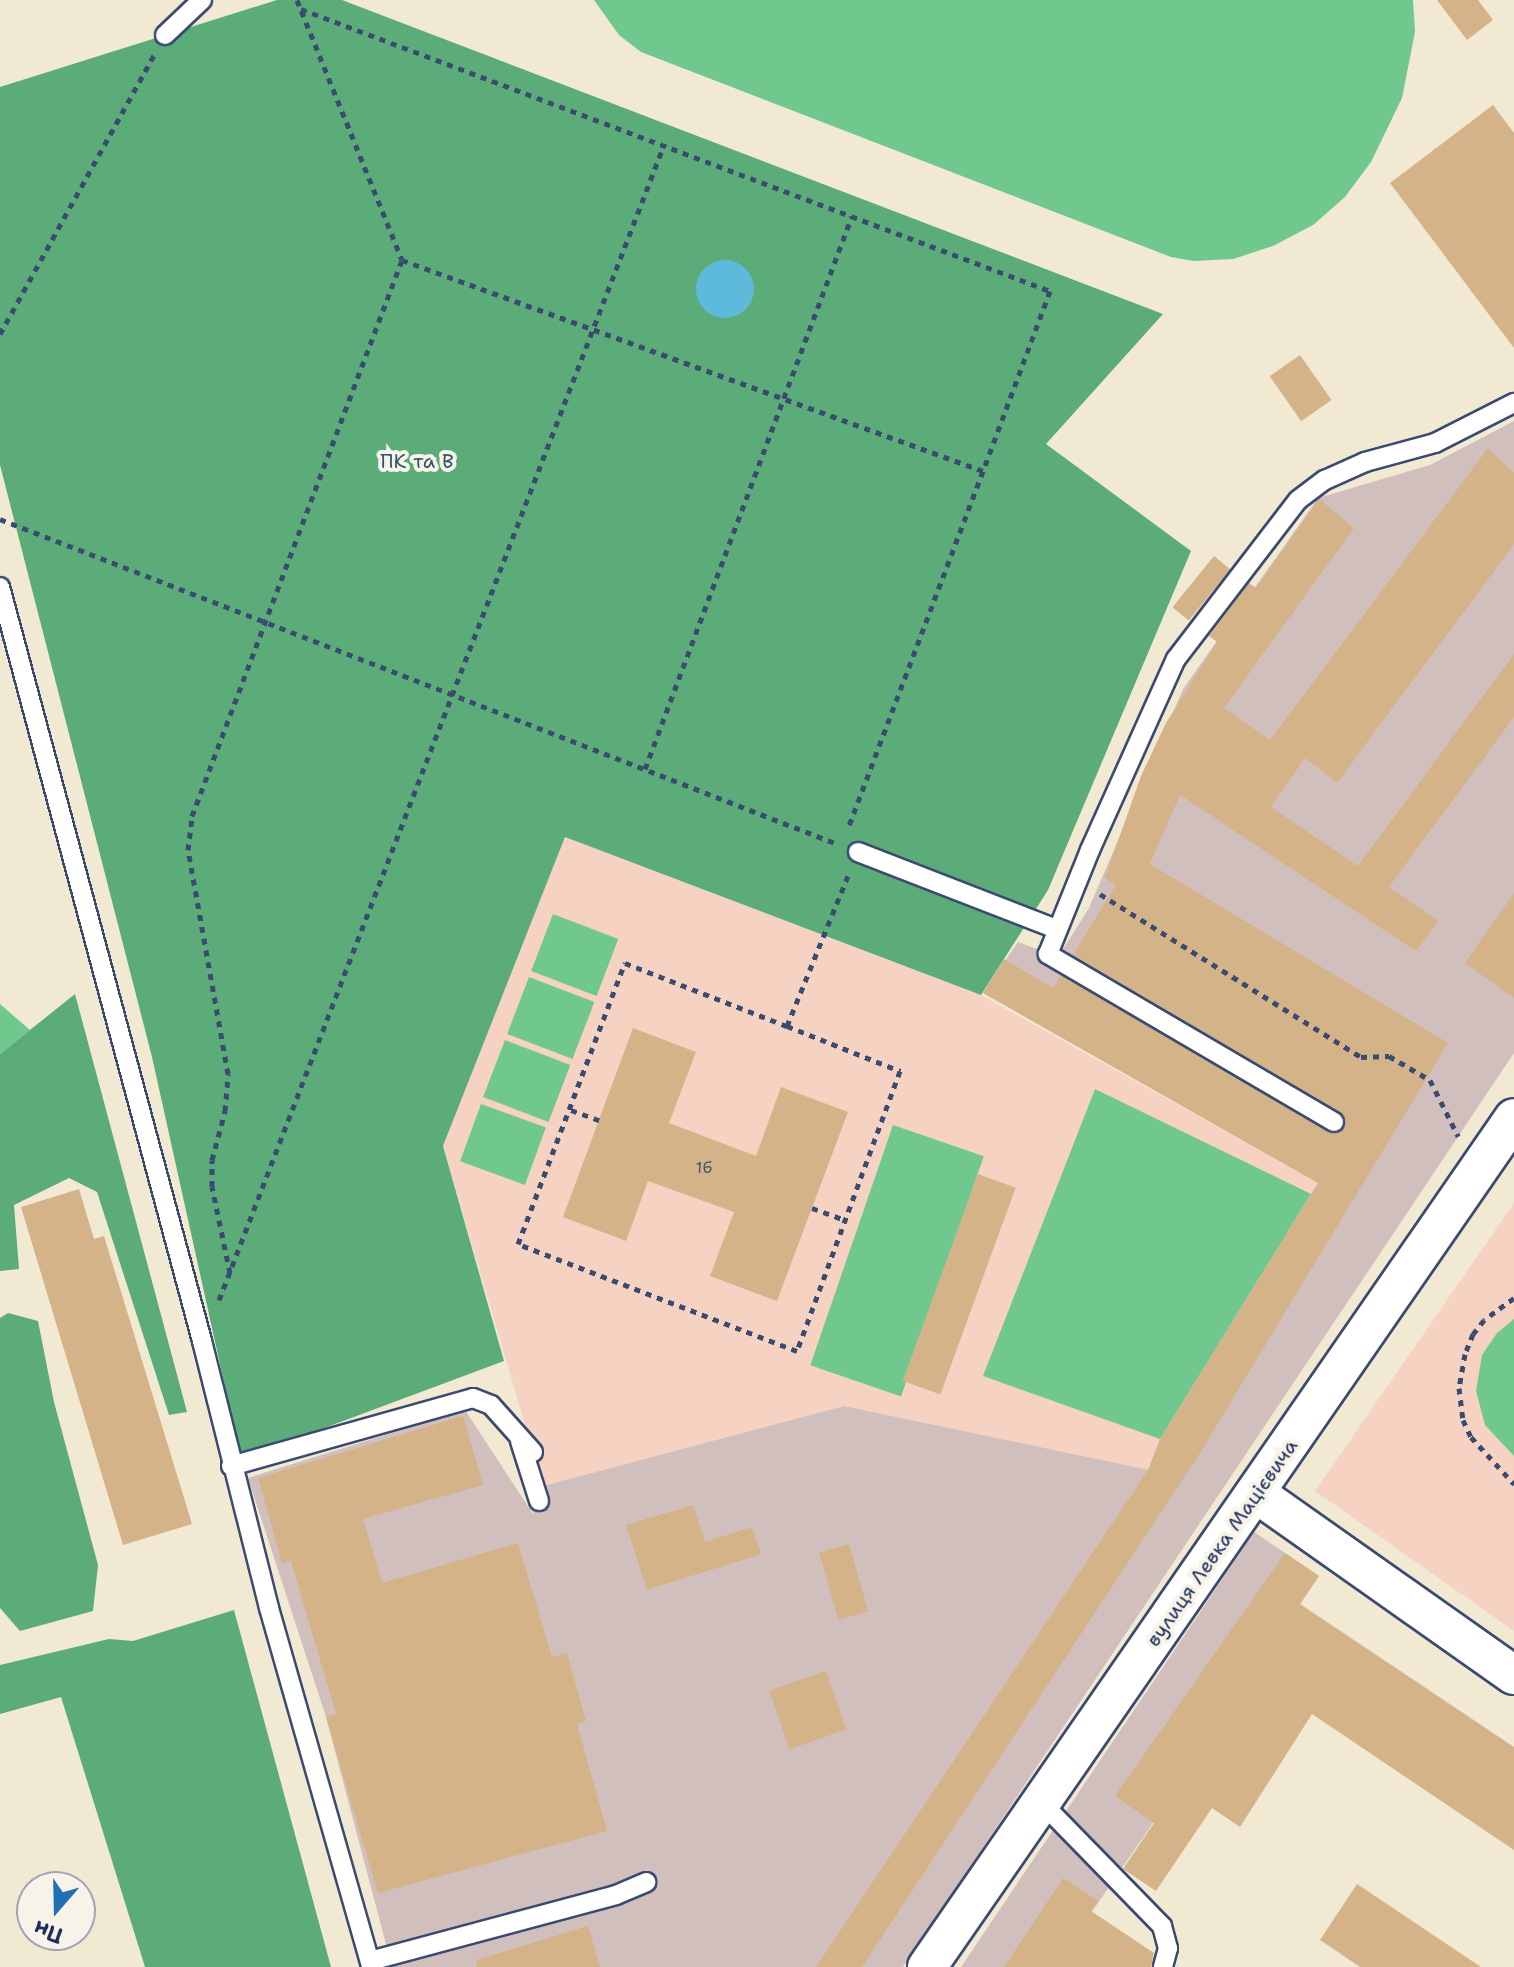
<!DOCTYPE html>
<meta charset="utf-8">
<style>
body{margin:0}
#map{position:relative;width:1514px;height:1967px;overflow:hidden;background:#f2e9d3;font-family:"Shantell Sans",sans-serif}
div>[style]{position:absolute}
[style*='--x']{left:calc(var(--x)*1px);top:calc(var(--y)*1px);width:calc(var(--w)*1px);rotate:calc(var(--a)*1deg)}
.built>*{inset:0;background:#f6d2c3}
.industrial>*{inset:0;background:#d1bfbd}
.green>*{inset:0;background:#70c88e;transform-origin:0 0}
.forest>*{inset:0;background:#5cac79}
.water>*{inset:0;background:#5dbadb}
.round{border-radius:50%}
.building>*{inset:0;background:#d4b389;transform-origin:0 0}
.path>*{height:5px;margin-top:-2.5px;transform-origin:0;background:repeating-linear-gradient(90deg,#3b4b70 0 6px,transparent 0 12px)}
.roads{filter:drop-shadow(2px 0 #3b4b70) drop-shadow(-2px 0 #3b4b70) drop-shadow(0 2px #3b4b70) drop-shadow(0 -2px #3b4b70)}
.service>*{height:18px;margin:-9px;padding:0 9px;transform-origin:9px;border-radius:9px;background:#fff}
.minor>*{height:38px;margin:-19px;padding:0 19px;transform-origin:19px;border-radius:19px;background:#fff}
span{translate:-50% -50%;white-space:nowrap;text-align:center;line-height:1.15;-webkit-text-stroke:8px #f7f3e8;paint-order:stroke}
.number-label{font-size:16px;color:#495069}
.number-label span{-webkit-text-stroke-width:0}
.park-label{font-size:20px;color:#30556a}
.street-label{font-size:20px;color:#1b2f5e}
.north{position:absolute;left:16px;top:1871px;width:80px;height:80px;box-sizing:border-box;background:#f7f3e8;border:2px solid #9fa5b1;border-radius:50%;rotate:200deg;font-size:22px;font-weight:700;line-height:32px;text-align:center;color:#1b2f5e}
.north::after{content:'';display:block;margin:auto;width:28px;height:36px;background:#1f6fb2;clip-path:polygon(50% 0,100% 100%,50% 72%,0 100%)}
</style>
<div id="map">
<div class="built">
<i style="clip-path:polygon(565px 837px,981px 995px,1318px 1183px,1148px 1470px,844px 1406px,543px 1486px,443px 1146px)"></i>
<i style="clip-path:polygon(1514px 1203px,1514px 1631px,1315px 1491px)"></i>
</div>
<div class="industrial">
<i style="clip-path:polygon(1514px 421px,1514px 1053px,903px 1967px,392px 1967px,326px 1717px,248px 1478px,465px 1410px,533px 1514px,543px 1486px,844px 1406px,1149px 1470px,1160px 1439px,1318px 1183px,983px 993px,1018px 942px,1058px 957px,1089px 908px,1183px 689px,1318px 498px,1430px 465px)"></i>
<i style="clip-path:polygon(1254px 1532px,1319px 1576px,1153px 1823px,1054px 1967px,961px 1967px)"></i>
</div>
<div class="green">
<i style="clip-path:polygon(594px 0,1413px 0,1415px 32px,1402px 98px,1371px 162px,1345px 197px,1313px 225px,1273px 246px,1233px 259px,1194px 261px,1171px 257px,641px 52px,619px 35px)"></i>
<i style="left:553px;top:914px;width:70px;height:61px;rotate:21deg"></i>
<i style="left:529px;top:977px;width:70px;height:61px;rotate:21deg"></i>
<i style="clip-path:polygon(0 1004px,30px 1030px,0 1054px)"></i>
<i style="left:505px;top:1040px;width:70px;height:61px;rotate:21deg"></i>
<i style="clip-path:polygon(1095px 1089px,1311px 1194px,1160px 1439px,983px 1376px)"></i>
<i style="left:481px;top:1104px;width:69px;height:61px;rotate:20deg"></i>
<i style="left:893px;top:1125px;width:96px;height:254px;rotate:19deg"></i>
<i style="clip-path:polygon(1514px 1319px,1514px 1456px,1485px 1425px,1476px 1391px,1482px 1355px,1497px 1333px)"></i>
</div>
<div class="forest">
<i style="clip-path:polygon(277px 0,342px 0,1163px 314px,1046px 444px,1191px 551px,1048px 890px,981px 995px,565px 837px,443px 1146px,504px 1361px,241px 1459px,152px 1057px,0 465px,0 87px)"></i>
<i style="clip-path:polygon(75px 994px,187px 1412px,169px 1415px,97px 1192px,69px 1178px,14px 1205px,19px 1269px,0 1271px,0 1054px)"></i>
<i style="clip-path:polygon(8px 1313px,38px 1321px,54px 1402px,98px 1565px,93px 1611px,20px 1631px,0 1608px,0 1318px)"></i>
<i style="clip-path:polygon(234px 1610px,331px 1967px,145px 1967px,61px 1697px,0 1714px,0 1665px,109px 1639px,133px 1641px)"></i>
</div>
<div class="water">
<i class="round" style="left:696px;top:260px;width:58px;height:58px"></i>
</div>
<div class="building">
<i style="clip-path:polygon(1437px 0,1478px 0,1493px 20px,1467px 40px)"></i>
<i style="clip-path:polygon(1493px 105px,1514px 133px,1514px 348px,1390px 183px)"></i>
<i style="left:1300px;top:355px;width:55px;height:37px;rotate:55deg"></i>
<i style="clip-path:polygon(1488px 448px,1514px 473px,1514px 544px,1337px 783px,1305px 758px,1271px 807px,1358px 866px,1514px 654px,1514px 717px,1389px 887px,1439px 921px,1416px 951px,1180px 795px,1150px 864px,1448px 1043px,1200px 1453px,862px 1967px,816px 1967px,1148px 1470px,1160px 1439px,1318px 1183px,983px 993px,1004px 959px,1053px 988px,1061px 975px,1328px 1132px,1335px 1134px,1344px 1129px,1346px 1121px,1340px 1112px,1073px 955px,1116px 885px,1105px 878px,1141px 776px,1166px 723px,1217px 642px,1209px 636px,1249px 583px,1256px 588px,1319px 499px,1354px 528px,1224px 708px,1270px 740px)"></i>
<i style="left:1214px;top:556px;width:21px;height:66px;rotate:39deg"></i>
<i style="clip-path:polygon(1514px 893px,1514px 998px,1465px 963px)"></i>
<i style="clip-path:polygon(633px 1028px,696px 1052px,669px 1123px,756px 1156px,781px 1087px,848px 1112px,777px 1301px,710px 1276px,734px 1212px,648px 1181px,626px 1241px,563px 1217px)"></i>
<i style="left:978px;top:1174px;width:40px;height:220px;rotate:20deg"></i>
<i style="clip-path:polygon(79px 1189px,94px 1239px,104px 1236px,192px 1524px,123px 1545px,21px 1207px)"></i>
<i style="clip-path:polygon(463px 1416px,483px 1485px,363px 1519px,382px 1583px,518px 1543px,552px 1657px,567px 1653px,586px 1721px,577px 1724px,607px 1831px,378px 1893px,326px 1717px,336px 1714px,291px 1561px,282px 1563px,258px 1478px)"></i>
<i style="clip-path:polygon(693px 1505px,705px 1542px,752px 1527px,761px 1554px,647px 1590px,626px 1525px)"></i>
<i style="left:849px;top:1544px;width:70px;height:31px;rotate:74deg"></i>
<i style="clip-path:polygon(1285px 1553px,1319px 1576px,1300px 1604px,1514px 1747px,1514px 1850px,1312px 1714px,1240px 1827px,1212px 1808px,1156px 1891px,1123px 1869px,1154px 1823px,1115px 1796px)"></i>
<i style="left:826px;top:1671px;width:62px;height:60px;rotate:71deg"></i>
<i style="clip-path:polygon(1063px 1878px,1098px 1901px,1091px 1911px,1154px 1953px,1151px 1967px,1004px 1967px)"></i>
<i style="clip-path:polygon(1357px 1884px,1481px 1967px,1360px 1967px,1320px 1940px)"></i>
<i style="clip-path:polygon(588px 1926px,600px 1967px,477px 1967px,476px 1960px)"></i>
</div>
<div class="path">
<i style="--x:297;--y:0;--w:280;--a:68"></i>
<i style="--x:301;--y:9;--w:800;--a:20.63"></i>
<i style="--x:1050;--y:291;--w:192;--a:110.4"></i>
<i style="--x:0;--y:334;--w:319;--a:-61.1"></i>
<i style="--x:0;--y:519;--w:896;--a:21.21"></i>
<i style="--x:645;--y:769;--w:590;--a:-69.48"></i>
<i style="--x:1100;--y:894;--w:308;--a:32"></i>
<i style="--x:1361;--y:1057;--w:28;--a:-2"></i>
<i style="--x:1389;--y:1056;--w:48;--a:30.3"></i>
<i style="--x:1430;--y:1080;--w:63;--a:63.4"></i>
<i style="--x:787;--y:1026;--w:122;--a:21.7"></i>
<i style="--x:900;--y:1071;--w:298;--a:110.2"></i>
<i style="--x:797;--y:1351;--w:299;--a:-159"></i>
<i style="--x:518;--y:1244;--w:301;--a:-69.2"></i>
<i style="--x:625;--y:963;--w:174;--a:21.3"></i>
<i style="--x:787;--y:1026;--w:162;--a:-67.9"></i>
<i style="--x:571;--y:1110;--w:30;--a:20"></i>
<i style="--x:812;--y:1208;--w:35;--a:20"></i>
<i style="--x:230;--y:1273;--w:88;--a:-101.8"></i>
<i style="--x:212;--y:1187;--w:27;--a:-90"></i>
<i style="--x:212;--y:1160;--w:51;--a:-75.1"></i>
<i style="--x:225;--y:1111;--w:37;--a:-85"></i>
<i style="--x:228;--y:1074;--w:228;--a:-100.1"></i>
<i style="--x:188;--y:850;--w:34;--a:-83"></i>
<i style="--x:192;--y:816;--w:594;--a:-69.31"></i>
<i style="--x:402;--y:260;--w:618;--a:19.96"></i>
<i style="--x:983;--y:471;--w:382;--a:110.7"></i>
<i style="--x:1514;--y:1298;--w:37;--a:144"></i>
<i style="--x:1484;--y:1320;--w:18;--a:128"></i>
<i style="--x:1473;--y:1334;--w:22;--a:112"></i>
<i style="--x:1465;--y:1354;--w:35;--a:100"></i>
<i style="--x:1459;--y:1388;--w:32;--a:83"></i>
<i style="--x:1463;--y:1420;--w:19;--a:65"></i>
<i style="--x:1471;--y:1437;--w:64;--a:47.5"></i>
<i style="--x:219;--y:1300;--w:1238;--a:-68.93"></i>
</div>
<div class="roads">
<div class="service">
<i style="--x:165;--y:35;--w:51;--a:-43.4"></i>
<i style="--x:0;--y:587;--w:781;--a:75"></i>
<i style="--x:202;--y:1341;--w:275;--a:75.9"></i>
<i style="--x:269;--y:1608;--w:373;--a:74.1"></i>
<i style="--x:858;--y:852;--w:213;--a:21.2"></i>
<i style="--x:1334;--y:1122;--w:332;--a:-149.6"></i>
<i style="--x:1048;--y:954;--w:112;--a:-68"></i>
<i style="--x:1090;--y:850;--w:209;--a:-65.8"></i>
<i style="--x:1176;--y:659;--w:200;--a:-52.5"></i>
<i style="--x:1298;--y:500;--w:34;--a:-37"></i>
<i style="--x:1325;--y:480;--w:44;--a:-24.2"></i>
<i style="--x:1365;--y:462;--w:73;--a:-15.2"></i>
<i style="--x:1435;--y:443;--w:89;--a:-26.9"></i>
<i style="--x:520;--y:1441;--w:63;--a:72.4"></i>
<i style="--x:231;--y:1466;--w:251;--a:-15.7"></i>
<i style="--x:473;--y:1398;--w:19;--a:21"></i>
<i style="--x:491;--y:1405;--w:63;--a:48.2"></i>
<i style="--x:1040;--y:1801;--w:175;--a:45.7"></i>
<i style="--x:1162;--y:1926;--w:23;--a:75"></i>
<i style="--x:1168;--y:1948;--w:20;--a:105"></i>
<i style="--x:370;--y:1961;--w:255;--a:-15"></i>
<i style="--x:616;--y:1895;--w:33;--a:-23"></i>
</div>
<div class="minor">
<i style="--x:1257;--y:1494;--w:314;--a:35.2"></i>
<i style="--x:927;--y:1967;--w:1032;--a:-55.34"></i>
</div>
</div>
<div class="number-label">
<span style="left:704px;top:1168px">1б</span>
</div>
<div class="park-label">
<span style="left:417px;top:461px">ПК та В</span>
</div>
<div class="street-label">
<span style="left:1222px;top:1543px;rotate:-55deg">вулиця Левка Мацієвича</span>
</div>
<div class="north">Пн</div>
</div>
